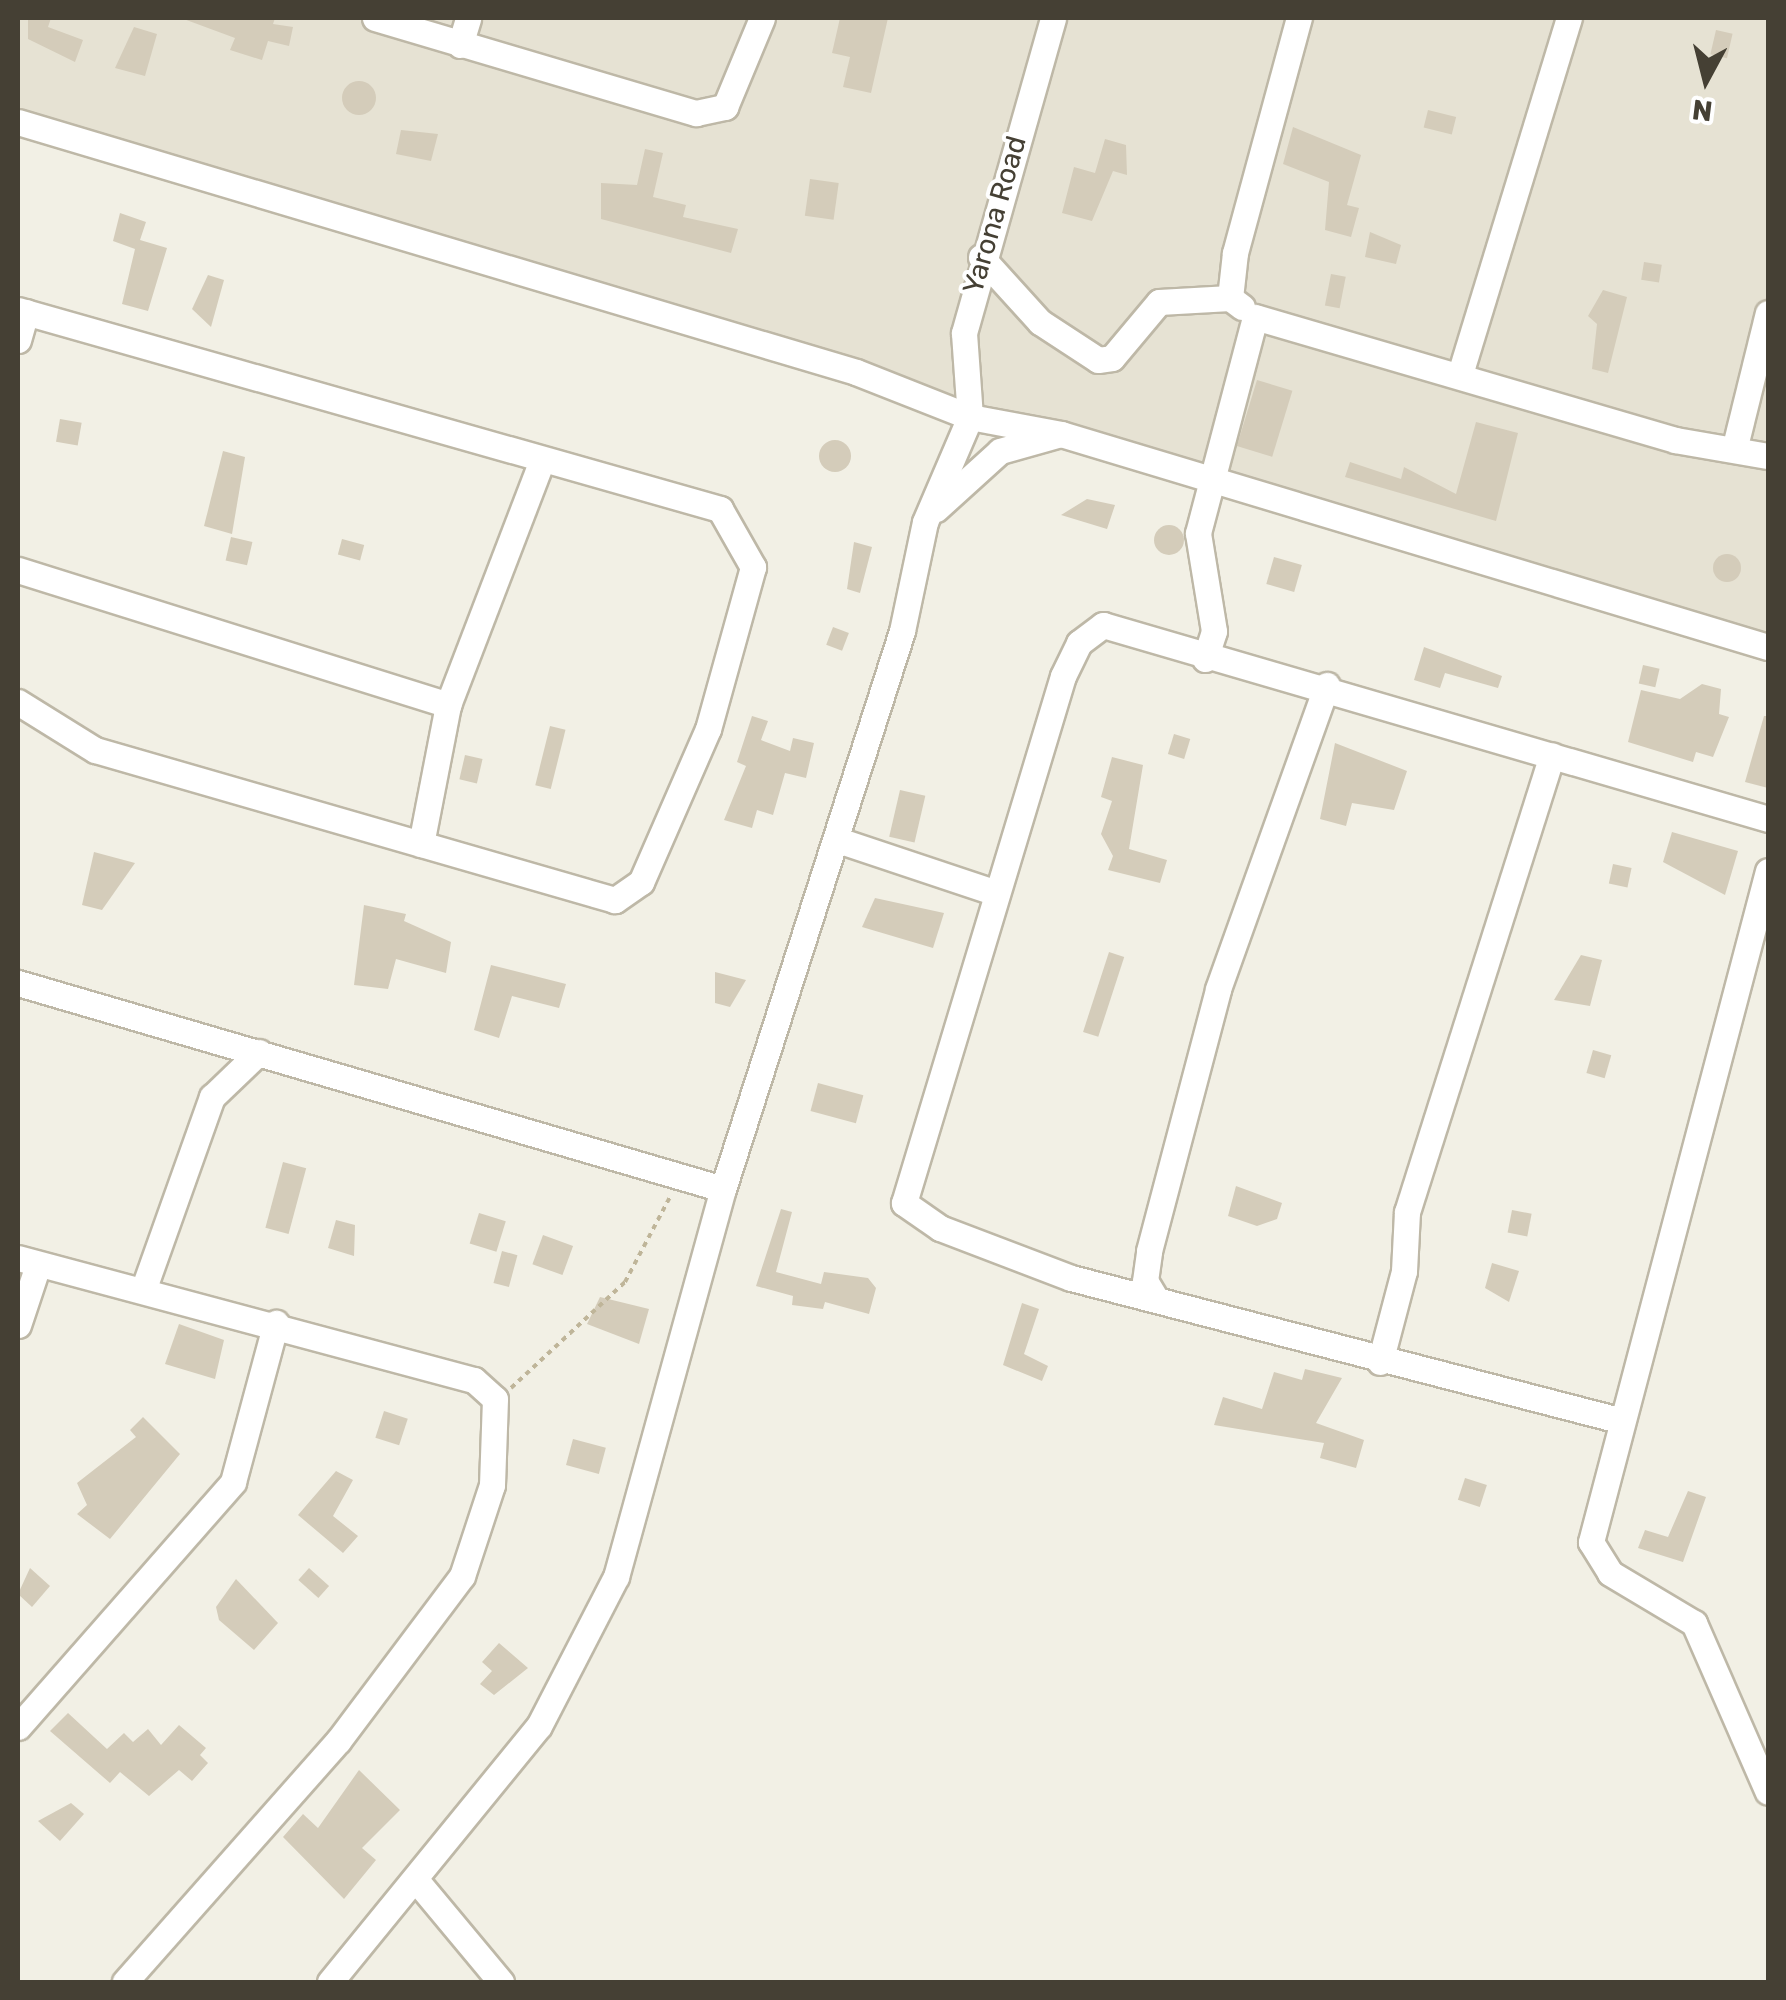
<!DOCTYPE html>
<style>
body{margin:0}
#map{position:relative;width:1786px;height:2000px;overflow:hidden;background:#f2f0e5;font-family:Rubik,sans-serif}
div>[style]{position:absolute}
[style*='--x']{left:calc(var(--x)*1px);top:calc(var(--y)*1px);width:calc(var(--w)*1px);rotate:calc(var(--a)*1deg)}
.residential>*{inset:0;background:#e6e2d3}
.building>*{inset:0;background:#d4ccba;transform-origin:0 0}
.round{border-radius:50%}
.path>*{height:4px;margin-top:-2px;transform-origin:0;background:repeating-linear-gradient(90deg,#bfb599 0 5px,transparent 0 10px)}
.roads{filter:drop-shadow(2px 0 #beb8a7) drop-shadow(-2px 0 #beb8a7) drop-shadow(0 2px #beb8a7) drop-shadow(0 -2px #beb8a7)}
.minor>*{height:25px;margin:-12.5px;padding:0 12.5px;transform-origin:12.5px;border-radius:12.5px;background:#fff}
span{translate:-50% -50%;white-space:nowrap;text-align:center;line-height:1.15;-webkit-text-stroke:8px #fff;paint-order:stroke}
.street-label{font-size:28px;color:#454034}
.frame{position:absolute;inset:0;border:20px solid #454034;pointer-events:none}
.north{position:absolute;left:1656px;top:30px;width:100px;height:100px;-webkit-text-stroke:8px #fff;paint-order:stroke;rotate:187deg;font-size:28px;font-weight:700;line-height:40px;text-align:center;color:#454034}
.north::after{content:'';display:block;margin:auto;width:35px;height:45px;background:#454034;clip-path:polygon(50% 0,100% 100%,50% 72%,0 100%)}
</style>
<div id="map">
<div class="residential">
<i style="clip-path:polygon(18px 18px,1768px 18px,1768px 655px,18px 122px)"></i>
</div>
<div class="building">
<i style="clip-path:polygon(28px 18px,51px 18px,48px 27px,83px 40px,75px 62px,28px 39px)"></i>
<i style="clip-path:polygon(181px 18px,275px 18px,273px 24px,293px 27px,289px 46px,268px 41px,262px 60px,230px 50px,235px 38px)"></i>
<i style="clip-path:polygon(840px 18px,888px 18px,871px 93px,843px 87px,850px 57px,832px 53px)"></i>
<i style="clip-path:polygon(134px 27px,157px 34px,145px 76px,115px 68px)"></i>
<i style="left:1716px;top:30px;width:17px;height:25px;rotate:13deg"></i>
<i class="round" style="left:342px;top:81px;width:34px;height:34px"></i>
<i style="left:1428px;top:110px;width:29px;height:18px;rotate:14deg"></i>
<i style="clip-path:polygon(1293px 127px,1361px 155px,1347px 205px,1359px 208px,1351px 237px,1325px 230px,1329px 182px,1283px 164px)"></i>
<i style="clip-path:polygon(401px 130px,438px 134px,431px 161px,396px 154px)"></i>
<i style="clip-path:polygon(1105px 139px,1126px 145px,1127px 175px,1113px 171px,1092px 221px,1062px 213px,1074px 167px,1095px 173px)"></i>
<i style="clip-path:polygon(645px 149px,663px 153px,653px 197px,686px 205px,683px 217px,738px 229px,731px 253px,601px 219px,601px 183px,637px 185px)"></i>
<i style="left:810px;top:179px;width:29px;height:37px;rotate:8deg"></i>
<i style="clip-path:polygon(120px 213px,146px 222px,140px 240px,167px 248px,148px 311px,122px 304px,135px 249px,113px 241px)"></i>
<i style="clip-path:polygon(1370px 232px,1401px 245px,1396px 264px,1365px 257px)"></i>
<i style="left:1644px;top:262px;width:18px;height:18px;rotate:9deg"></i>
<i style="left:1331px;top:274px;width:15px;height:32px;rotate:11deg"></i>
<i style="clip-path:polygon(208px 275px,224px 280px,211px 327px,192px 309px)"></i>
<i style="clip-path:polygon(1603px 290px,1627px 297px,1608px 373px,1592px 369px,1597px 324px,1588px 316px)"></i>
<i style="left:1257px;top:380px;width:37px;height:69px;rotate:17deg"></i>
<i style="left:60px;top:419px;width:22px;height:23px;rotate:10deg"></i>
<i style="clip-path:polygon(1476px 422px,1518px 433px,1496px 521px,1345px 477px,1350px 462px,1401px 479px,1404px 467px,1456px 494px)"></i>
<i class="round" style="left:819px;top:440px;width:32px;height:32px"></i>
<i style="clip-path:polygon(223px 451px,245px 457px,232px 534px,204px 526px)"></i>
<i style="clip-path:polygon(1087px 499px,1115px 505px,1107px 529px,1061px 515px)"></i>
<i class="round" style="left:1154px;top:525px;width:30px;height:30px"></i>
<i style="left:231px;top:537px;width:22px;height:24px;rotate:13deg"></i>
<i style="left:342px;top:539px;width:23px;height:16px;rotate:15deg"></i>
<i style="clip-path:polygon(854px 542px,872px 547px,860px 593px,847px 589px)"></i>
<i class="round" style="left:1713px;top:554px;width:28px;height:28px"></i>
<i style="left:1274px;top:557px;width:29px;height:28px;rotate:16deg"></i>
<i style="left:833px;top:627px;width:17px;height:19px;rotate:21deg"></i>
<i style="clip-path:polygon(1424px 647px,1502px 676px,1498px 688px,1445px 673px,1440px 688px,1414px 680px)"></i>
<i style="left:1643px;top:665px;width:17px;height:19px;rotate:13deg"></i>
<i style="clip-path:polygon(1702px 684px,1721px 689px,1719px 714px,1729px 717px,1713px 757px,1696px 752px,1693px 762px,1628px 742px,1641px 690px,1680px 699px)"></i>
<i style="clip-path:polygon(752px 716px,768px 721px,761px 740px,790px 751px,793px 738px,814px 743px,806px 778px,785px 773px,773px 815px,757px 810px,752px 828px,724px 820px,746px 766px,737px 762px)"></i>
<i style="clip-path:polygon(1764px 716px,1768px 716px,1768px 788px,1745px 782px)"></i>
<i style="left:550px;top:726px;width:16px;height:61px;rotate:14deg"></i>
<i style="left:1174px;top:734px;width:17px;height:21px;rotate:17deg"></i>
<i style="clip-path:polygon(1335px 743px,1407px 771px,1394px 810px,1352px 803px,1346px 826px,1320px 819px)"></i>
<i style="left:465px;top:755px;width:18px;height:25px;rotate:13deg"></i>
<i style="clip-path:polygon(1112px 757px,1143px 765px,1129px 849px,1167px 860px,1160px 883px,1108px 870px,1113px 856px,1101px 834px,1112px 801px,1101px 797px)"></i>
<i style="left:900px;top:790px;width:26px;height:48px;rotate:13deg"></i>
<i style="clip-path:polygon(1672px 832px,1738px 851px,1725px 895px,1663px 862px)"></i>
<i style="clip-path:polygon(94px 852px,135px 863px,102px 910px,82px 905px)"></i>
<i style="left:1613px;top:864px;width:19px;height:20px;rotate:12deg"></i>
<i style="clip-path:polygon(875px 898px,944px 913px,933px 948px,862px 927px)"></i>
<i style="clip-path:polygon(364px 905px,406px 914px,404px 921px,451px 942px,446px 973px,396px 959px,388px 989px,354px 985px)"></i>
<i style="left:1109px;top:952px;width:16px;height:84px;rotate:18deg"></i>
<i style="clip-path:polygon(1581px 955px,1602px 960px,1590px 1006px,1554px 1000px)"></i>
<i style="clip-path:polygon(491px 965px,566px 984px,559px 1008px,512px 996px,499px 1038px,474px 1030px)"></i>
<i style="clip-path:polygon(715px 972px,746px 980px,730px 1007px,715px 1003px)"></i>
<i style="left:1593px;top:1050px;width:19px;height:24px;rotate:16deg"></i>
<i style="left:818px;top:1083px;width:47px;height:29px;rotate:15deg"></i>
<i style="left:283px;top:1162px;width:24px;height:68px;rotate:15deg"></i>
<i style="clip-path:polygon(1236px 1186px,1282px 1203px,1277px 1219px,1257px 1226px,1228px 1216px)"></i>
<i style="clip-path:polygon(781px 1209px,792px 1212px,776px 1272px,821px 1284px,824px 1272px,868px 1278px,876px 1288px,869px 1314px,825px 1302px,823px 1309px,792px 1305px,793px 1296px,756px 1286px)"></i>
<i style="left:1512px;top:1210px;width:20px;height:23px;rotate:11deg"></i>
<i style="left:479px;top:1213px;width:28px;height:32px;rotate:17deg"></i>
<i style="clip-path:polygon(336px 1220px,355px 1225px,354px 1256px,328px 1248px)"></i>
<i style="left:543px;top:1235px;width:32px;height:31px;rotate:20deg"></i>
<i style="left:502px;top:1251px;width:16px;height:33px;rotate:15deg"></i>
<i style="clip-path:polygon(1492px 1263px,1519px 1271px,1509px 1302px,1485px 1288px)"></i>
<i style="clip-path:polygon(600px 1297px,649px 1309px,639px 1344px,587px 1324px)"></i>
<i style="clip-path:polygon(1022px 1303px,1039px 1309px,1024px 1354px,1048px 1366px,1042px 1381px,1003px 1365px)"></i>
<i style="clip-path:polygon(179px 1324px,224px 1340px,215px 1379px,165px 1364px)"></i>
<i style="clip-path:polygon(1305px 1369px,1342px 1378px,1316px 1423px,1364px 1440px,1356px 1468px,1320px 1458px,1324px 1443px,1214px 1425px,1223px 1397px,1262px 1409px,1274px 1372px,1302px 1380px)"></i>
<i style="left:384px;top:1411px;width:25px;height:28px;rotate:18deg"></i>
<i style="clip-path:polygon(143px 1417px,180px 1454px,110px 1539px,77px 1514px,87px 1505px,77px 1483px,136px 1437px,130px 1430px)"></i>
<i style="left:573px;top:1439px;width:34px;height:27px;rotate:15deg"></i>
<i style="clip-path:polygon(336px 1471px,353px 1480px,333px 1516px,358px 1536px,343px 1553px,298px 1515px)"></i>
<i style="left:1465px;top:1478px;width:23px;height:23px;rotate:18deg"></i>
<i style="clip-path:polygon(1688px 1491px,1706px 1497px,1683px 1562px,1638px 1548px,1645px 1530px,1668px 1537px)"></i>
<i style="clip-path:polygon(30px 1568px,50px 1586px,32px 1607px,18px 1594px)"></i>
<i style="left:309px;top:1568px;width:27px;height:16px;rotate:42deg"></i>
<i style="clip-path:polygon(236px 1579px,278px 1623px,254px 1650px,219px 1620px,216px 1607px)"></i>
<i style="clip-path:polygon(499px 1643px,528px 1668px,494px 1695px,480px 1684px,492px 1671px,482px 1662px)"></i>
<i style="clip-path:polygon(68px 1713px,107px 1749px,124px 1733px,133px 1742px,148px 1729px,161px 1745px,179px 1725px,206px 1748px,200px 1755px,208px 1763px,192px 1781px,179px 1770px,149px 1796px,120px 1772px,110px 1783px,50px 1731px)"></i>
<i style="clip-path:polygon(359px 1770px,400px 1810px,362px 1848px,376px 1860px,344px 1899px,283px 1837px,303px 1814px,318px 1828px)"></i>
<i style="clip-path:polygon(71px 1803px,84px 1814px,60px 1841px,38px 1821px)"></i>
</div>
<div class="path">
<i style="--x:511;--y:1388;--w:156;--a:-42.9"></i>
<i style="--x:625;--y:1282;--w:98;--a:-62.1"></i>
</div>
<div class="roads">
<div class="minor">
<i style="--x:375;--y:18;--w:335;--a:16.5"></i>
<i style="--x:696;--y:113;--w:30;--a:-12"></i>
<i style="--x:725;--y:107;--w:96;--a:-67.4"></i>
<i style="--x:460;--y:45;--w:28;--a:-73"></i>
<i style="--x:18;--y:122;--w:874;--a:16.61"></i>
<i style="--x:856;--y:372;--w:123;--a:21.5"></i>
<i style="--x:970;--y:417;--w:93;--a:10.6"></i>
<i style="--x:1061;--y:434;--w:738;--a:16.77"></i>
<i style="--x:981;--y:257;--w:88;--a:47.8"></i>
<i style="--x:1040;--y:322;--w:69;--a:33.2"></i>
<i style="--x:1098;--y:360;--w:14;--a:-8"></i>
<i style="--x:1112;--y:358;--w:73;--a:-50"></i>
<i style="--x:1159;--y:302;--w:71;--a:-3.2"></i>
<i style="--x:1242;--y:307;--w:15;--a:-143"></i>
<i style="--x:1230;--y:298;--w:45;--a:-83.7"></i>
<i style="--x:1235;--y:253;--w:244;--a:-74.8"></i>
<i style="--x:18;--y:310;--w:730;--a:15.83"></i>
<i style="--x:720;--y:509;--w:67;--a:60.4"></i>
<i style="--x:753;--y:567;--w:168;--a:105.5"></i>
<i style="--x:708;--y:729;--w:167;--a:113.6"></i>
<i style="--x:641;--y:882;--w:32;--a:145"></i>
<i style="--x:615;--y:900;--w:541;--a:-163.91"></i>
<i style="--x:95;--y:750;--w:91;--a:-148.1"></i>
<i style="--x:18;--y:340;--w:29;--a:-74"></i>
<i style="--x:1461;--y:371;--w:369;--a:-73"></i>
<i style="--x:1735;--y:446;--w:137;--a:-76.1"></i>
<i style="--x:936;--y:509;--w:86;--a:-42.2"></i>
<i style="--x:1000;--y:451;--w:59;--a:-15.7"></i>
<i style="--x:18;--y:570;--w:451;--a:17.4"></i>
<i style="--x:1205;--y:659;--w:29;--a:-72"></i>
<i style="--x:1214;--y:631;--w:99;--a:-99.3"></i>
<i style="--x:1198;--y:533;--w:223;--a:-75.2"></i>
<i style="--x:1255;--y:317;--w:438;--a:16.3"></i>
<i style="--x:1675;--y:440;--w:94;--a:9.8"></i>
<i style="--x:838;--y:840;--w:163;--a:18.5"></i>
<i style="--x:421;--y:844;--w:142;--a:-79"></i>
<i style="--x:448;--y:705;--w:262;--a:-69"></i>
<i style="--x:1768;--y:871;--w:694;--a:104.78"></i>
<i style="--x:1591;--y:1542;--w:36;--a:58"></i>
<i style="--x:1610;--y:1573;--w:98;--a:30.8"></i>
<i style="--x:1694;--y:1623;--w:184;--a:66.4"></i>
<i style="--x:18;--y:983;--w:734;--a:16.29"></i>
<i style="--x:18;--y:1258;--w:472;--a:15"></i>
<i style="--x:474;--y:1380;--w:28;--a:42"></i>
<i style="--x:495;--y:1399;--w:86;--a:92"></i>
<i style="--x:492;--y:1485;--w:96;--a:108.2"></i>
<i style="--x:462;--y:1576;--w:206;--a:126.9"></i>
<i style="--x:338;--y:1741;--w:322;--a:131.5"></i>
<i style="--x:145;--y:1285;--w:200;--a:-70.4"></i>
<i style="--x:212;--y:1097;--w:65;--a:-43.8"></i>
<i style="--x:1156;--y:1299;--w:21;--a:-121"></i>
<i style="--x:1145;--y:1281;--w:30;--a:-82"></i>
<i style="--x:1149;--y:1251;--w:271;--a:-75.2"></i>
<i style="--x:1218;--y:989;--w:323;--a:-70.3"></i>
<i style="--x:18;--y:1325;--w:63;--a:-71.6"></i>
<i style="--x:1380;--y:1362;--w:94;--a:-75.2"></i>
<i style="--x:1404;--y:1271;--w:59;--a:-87.1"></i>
<i style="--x:1407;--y:1212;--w:479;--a:-72.4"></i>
<i style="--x:1619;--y:1420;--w:566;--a:-165.47"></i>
<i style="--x:1071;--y:1278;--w:140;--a:-159.1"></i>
<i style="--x:940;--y:1228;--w:44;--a:-145.2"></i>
<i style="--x:904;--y:1203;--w:550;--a:-73.21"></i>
<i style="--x:1063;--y:676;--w:37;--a:-64"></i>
<i style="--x:1079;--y:643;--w:30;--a:-37"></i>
<i style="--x:1103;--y:625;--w:693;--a:16.26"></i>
<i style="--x:18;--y:1727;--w:326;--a:-48.7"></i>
<i style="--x:233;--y:1482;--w:165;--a:-74.9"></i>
<i style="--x:416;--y:1880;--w:133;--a:50.2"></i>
<i style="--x:330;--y:1982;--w:330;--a:-50.8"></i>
<i style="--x:539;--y:1726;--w:168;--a:-62.7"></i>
<i style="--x:616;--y:1577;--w:402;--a:-74.6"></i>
<i style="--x:723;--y:1189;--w:586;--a:-72.21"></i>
<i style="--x:902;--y:631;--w:111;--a:-78.1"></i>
<i style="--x:925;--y:522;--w:114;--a:-66.8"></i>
<i style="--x:970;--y:417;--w:84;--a:-94.1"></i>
<i style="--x:964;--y:333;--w:327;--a:-74.2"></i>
</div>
</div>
<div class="street-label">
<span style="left:995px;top:215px;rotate:-74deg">Yarona Road</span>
</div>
<div class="frame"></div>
<div class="north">N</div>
</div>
